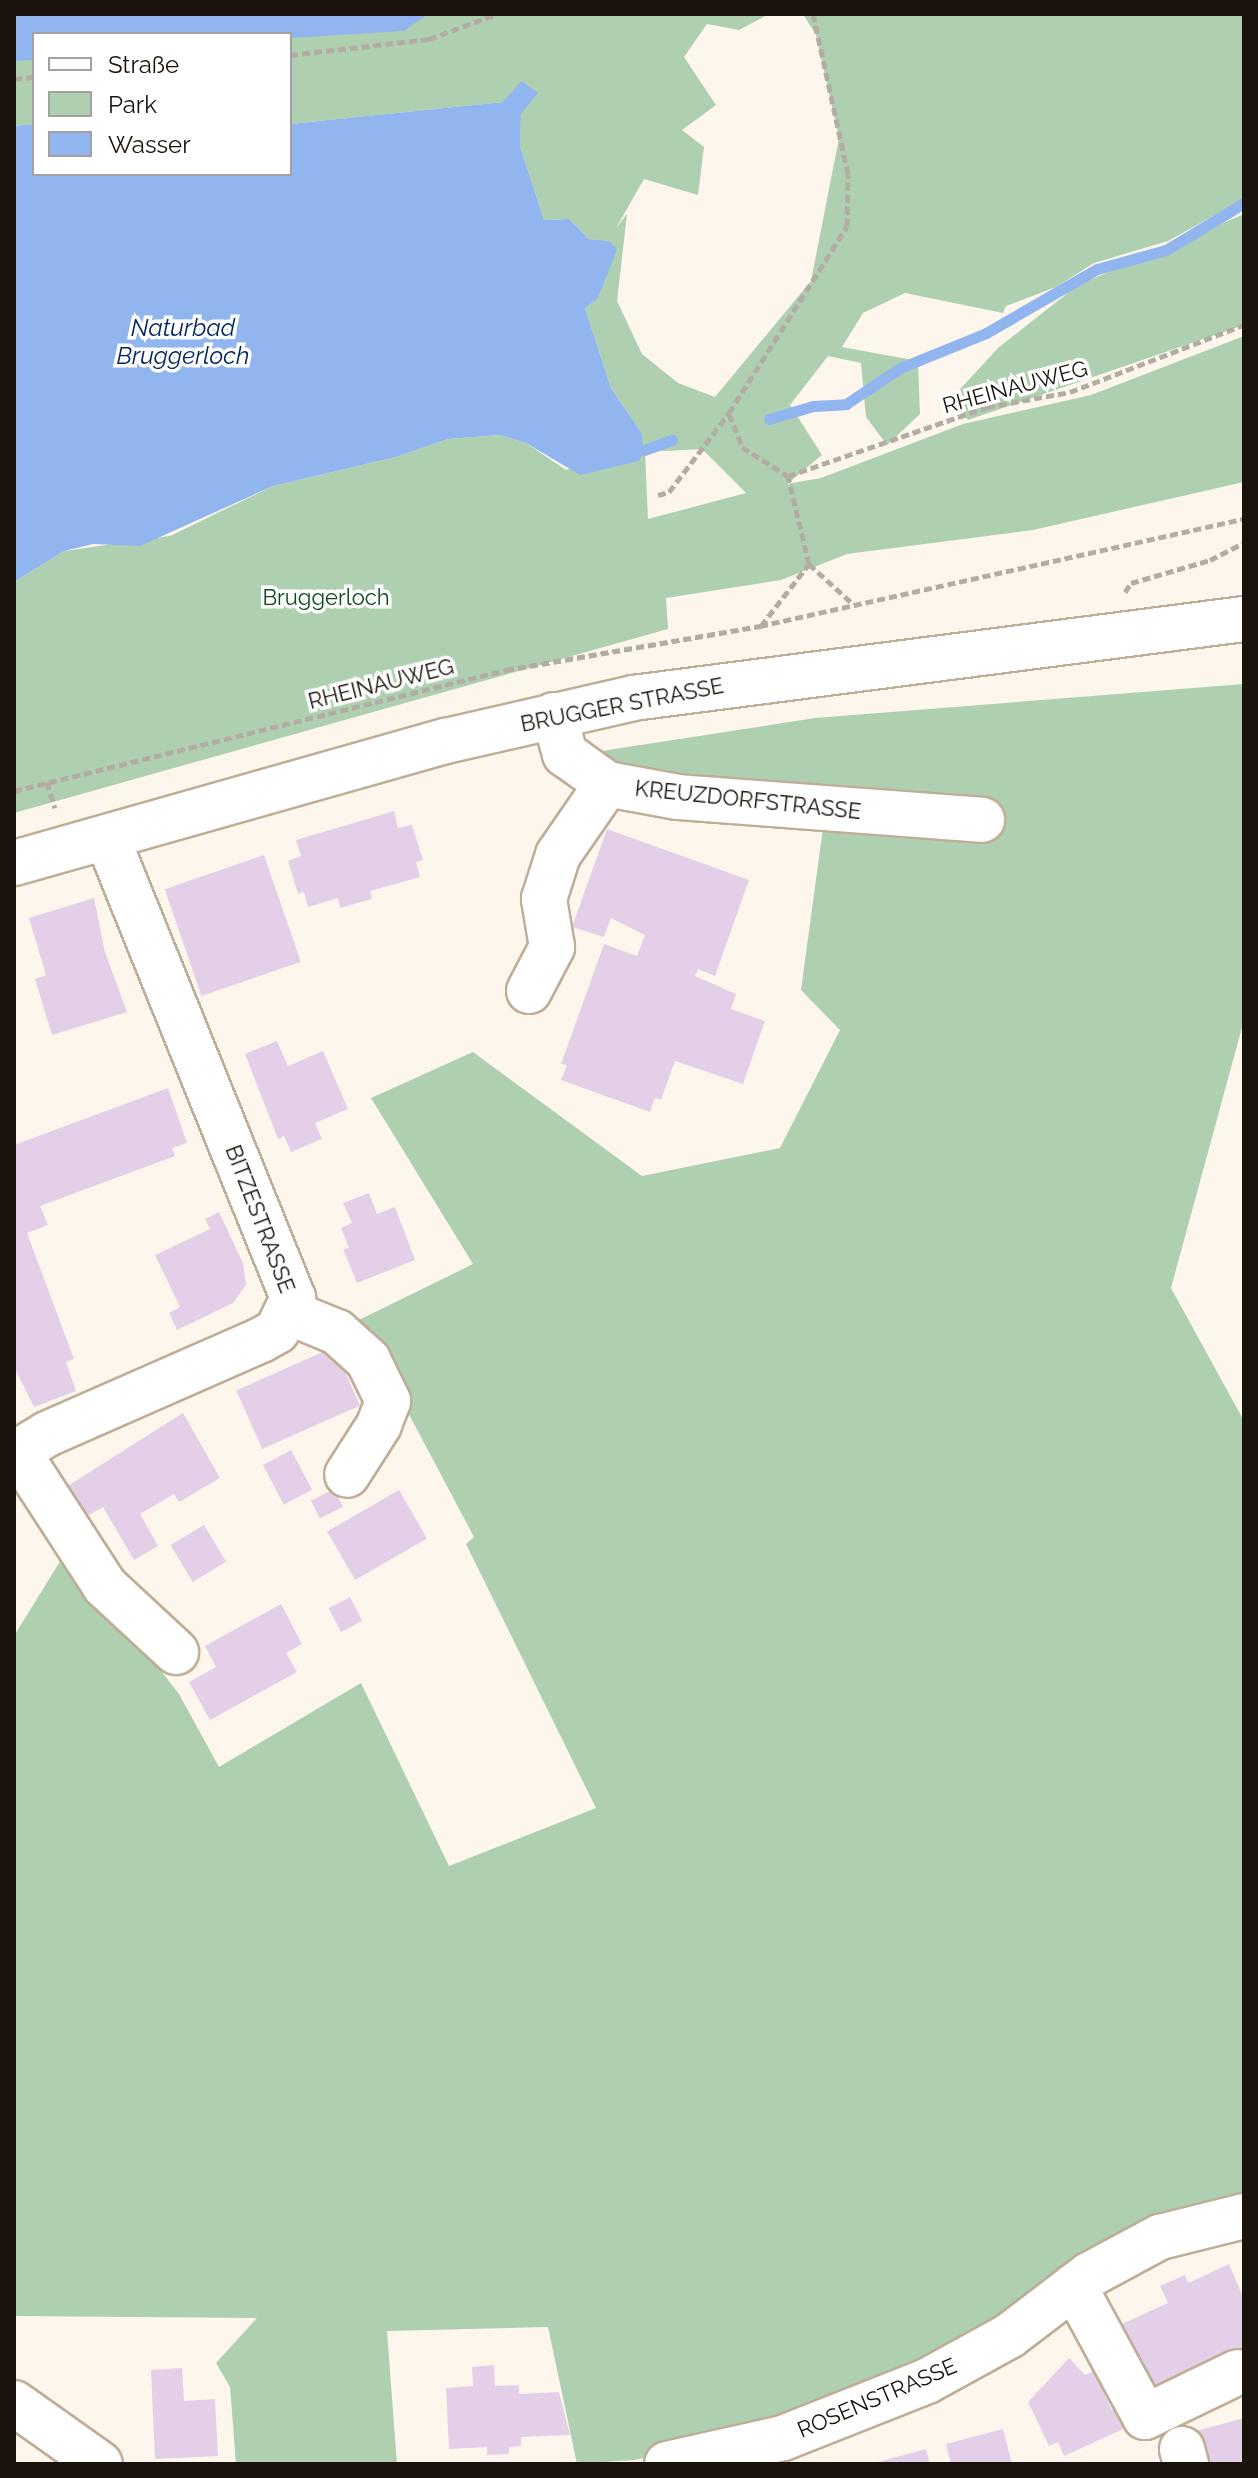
<!DOCTYPE html>
<meta charset="utf-8">
<style>
body{margin:0}
#map{position:relative;width:1258px;height:2478px;overflow:hidden;background:#fdf6ec;font-family:Raleway,sans-serif}
div>[style]{position:absolute}
[style*='--x']{left:calc(var(--x)*1px);top:calc(var(--y)*1px);width:calc(var(--w)*1px);rotate:calc(var(--a)*1deg)}
.green>*{inset:0;background:#aed0b0}
.water>*{inset:0;background:#91b5ef}
.stream>*{height:11px;margin:-5.5px;padding:0 5.5px;transform-origin:5.5px;border-radius:5.5px;background:#91b5ef}
.building>*{inset:0;background:#e3d0e8;transform-origin:0 0}
.path>*{height:5px;margin-top:-2.5px;transform-origin:0;background:repeating-linear-gradient(90deg,#b3aca3 0 8px,transparent 0 12px)}
.roads{filter:drop-shadow(2px 0 #bfae97) drop-shadow(-2px 0 #bfae97) drop-shadow(0 2px #bfae97) drop-shadow(0 -2px #bfae97)}
.minor>*{height:44px;margin:-22px;padding:0 22px;transform-origin:22px;border-radius:22px;background:#fff}
.major>*{height:44px;margin:-22px;padding:0 22px;transform-origin:22px;border-radius:22px;background:#fff}
span{translate:-50% -50%;white-space:nowrap;text-align:center;line-height:1.15;-webkit-text-stroke:7px #fff;paint-order:stroke}
.street-label{font-size:22px;color:#19130b}
.park-label{font-size:22px;color:#0e4b1b}
.water-label{font-size:24px;color:#002667;font-style:italic}
.frame{position:absolute;inset:0;border:16px solid #19130b;pointer-events:none}
.legend{position:absolute;left:32px;top:32px;width:260px;height:144px;box-sizing:border-box;background:#fff;border:2px solid #a3a19d;margin:0;padding:10px 14px;list-style:none;font-size:24px;color:#19130b}
.legend li{display:flex;align-items:center;gap:16px;height:40px}
.legend b{width:40px;border:2px solid #a3a19d}
</style>
<div id="map">
<div class="green">
<i style="clip-path:polygon(evenodd,14px 14px,769px 14px,739px 30px,707px 24px,684px 57px,716px 105px,682px 130px,704px 147px,698px 195px,644px 179px,616px 228px,627px 214px,617px 301px,642px 354px,678px 383px,715px 397px,811px 281px,839px 138px,816px 35px,803px 14px,1244px 14px,1244px 199px,1168px 241px,1094px 263px,1056px 287px,1006px 306px,1003px 313px,905px 293px,863px 313px,842px 347px,918px 361px,920px 414px,887px 445px,866px 417px,861px 363px,828px 356px,790px 405px,822px 455px,787px 484px,821px 478px,963px 424px,1091px 395px,1244px 336px,1244px 482px,1033px 530px,847px 554px,781px 580px,666px 598px,668px 629px,14px 813px,14px 582px,64px 551px,170px 536px,273px 486px,396px 457px,448px 439px,500px 435px,526px 443px,566px 470px,641px 432px,611px 388px,585px 308px,609px 241px,589px 239px,569px 219px,544px 220px,520px 146px,521px 81px,504px 102px,290px 124px,290px 34px,34px 34px,34px 124px,14px 126px,14px 14px,702px 449px,746px 493px,648px 519px,645px 452px,702px 449px)"></i>
<i style="clip-path:polygon(1244px 214px,1244px 325px,968px 420px,951px 399px,998px 348px,1078px 285px)"></i>
<i style="clip-path:polygon(1244px 684px,1244px 1020px,1171px 1288px,1244px 1421px,1244px 2203px,934px 2362px,723px 2442px,634px 2460px,577px 2464px,548px 2327px,387px 2331px,397px 2464px,236px 2464px,230px 2387px,216px 2363px,257px 2318px,14px 2316px,14px 1636px,67px 1550px,179px 1694px,219px 1767px,361px 1683px,449px 1866px,596px 1808px,466px 1544px,474px 1537px,359px 1320px,473px 1264px,371px 1098px,473px 1052px,642px 1176px,780px 1148px,840px 1030px,801px 990px,823px 828px,996px 828px,1001px 808px,733px 791px,597px 761px,595px 752px,815px 718px)"></i>
</div>
<div class="water">
<i style="clip-path:polygon(14px 14px,428px 14px,404px 31px,290px 38px,34px 34px,34px 60px,14px 61px)"></i>
<i style="clip-path:polygon(521px 81px,538px 93px,521px 114px,520px 146px,544px 220px,569px 219px,589px 239px,609px 241px,617px 249px,598px 298px,585px 308px,611px 388px,641px 432px,644px 450px,639px 461px,580px 475px,526px 443px,500px 435px,448px 439px,396px 457px,273px 486px,140px 546px,93px 544px,64px 551px,14px 582px,14px 126px,34px 124px,34px 174px,290px 174px,290px 124px,503px 102px)"></i>
</div>
<div class="stream">
<i style="--x:769;--y:419;--w:46;--a:-16.5"></i>
<i style="--x:813;--y:406;--w:33;--a:-3"></i>
<i style="--x:846;--y:404;--w:65;--a:-33.7"></i>
<i style="--x:900;--y:368;--w:93;--a:-22.1"></i>
<i style="--x:986;--y:333;--w:128;--a:-30"></i>
<i style="--x:1097;--y:269;--w:72;--a:-15.4"></i>
<i style="--x:1166;--y:250;--w:91;--a:-31.1"></i>
<i style="--x:644;--y:450;--w:30;--a:-20"></i>
</div>
<div class="building">
<i style="clip-path:polygon(394px 811px,398px 828px,412px 825px,423px 860px,416px 862px,420px 877px,370px 891px,372px 899px,340px 908px,338px 898px,308px 907px,304px 892px,298px 894px,288px 861px,301px 856px,296px 840px)"></i>
<i style="clip-path:polygon(607px 829px,749px 880px,715px 976px,698px 969px,695px 976px,736px 994px,731px 1009px,765px 1021px,743px 1084px,675px 1061px,661px 1100px,655px 1098px,650px 1112px,561px 1080px,567px 1065px,561px 1064px,604px 944px,637px 956px,645px 935px,611px 918px,604px 937px,572px 927px)"></i>
<i style="left:264px;top:855px;width:113px;height:105px;rotate:71deg"></i>
<i style="clip-path:polygon(94px 898px,105px 952px,127px 1012px,52px 1035px,35px 979px,46px 975px,29px 918px)"></i>
<i style="clip-path:polygon(277px 1041px,288px 1066px,323px 1051px,348px 1109px,315px 1123px,322px 1139px,291px 1152px,284px 1136px,278px 1139px,245px 1054px)"></i>
<i style="clip-path:polygon(168px 1088px,187px 1143px,172px 1148px,175px 1156px,40px 1206px,48px 1225px,27px 1233px,74px 1359px,66px 1362px,76px 1391px,34px 1407px,14px 1367px,14px 1145px)"></i>
<i style="clip-path:polygon(369px 1193px,377px 1214px,395px 1207px,415px 1260px,357px 1283px,343px 1249px,349px 1248px,341px 1228px,352px 1223px,343px 1203px)"></i>
<i style="clip-path:polygon(219px 1212px,243px 1263px,246px 1285px,233px 1303px,177px 1330px,169px 1313px,180px 1307px,155px 1255px,210px 1229px,205px 1219px)"></i>
<i style="left:334px;top:1347px;width:64px;height:107px;rotate:66deg"></i>
<i style="clip-path:polygon(183px 1413px,220px 1478px,179px 1502px,174px 1494px,140px 1514px,158px 1546px,134px 1560px,103px 1507px,84px 1518px,66px 1487px)"></i>
<i style="left:291px;top:1450px;width:45px;height:32px;rotate:62deg"></i>
<i style="left:334px;top:1489px;width:20px;height:26px;rotate:63deg"></i>
<i style="left:399px;top:1490px;width:56px;height:83px;rotate:60deg"></i>
<i style="left:204px;top:1525px;width:43px;height:39px;rotate:59deg"></i>
<i style="left:350px;top:1597px;width:27px;height:24px;rotate:63deg"></i>
<i style="clip-path:polygon(281px 1604px,302px 1644px,286px 1653px,297px 1672px,210px 1720px,189px 1682px,216px 1667px,205px 1646px)"></i>
<i style="clip-path:polygon(1229px 2264px,1244px 2299px,1244px 2350px,1146px 2395px,1115px 2327px,1168px 2303px,1160px 2286px,1185px 2275px,1188px 2283px)"></i>
<i style="clip-path:polygon(1069px 2358px,1085px 2375px,1094px 2371px,1112px 2410px,1123px 2405px,1132px 2425px,1064px 2456px,1058px 2442px,1049px 2446px,1028px 2402px)"></i>
<i style="clip-path:polygon(494px 2365px,495px 2386px,519px 2385px,519px 2394px,559px 2392px,570px 2435px,521px 2437px,521px 2446px,509px 2447px,509px 2454px,487px 2455px,487px 2447px,449px 2449px,446px 2388px,473px 2386px,472px 2367px)"></i>
<i style="clip-path:polygon(182px 2368px,184px 2401px,215px 2399px,218px 2456px,155px 2459px,151px 2370px)"></i>
<i style="clip-path:polygon(1244px 2418px,1244px 2464px,1198px 2464px,1189px 2433px)"></i>
<i style="clip-path:polygon(1003px 2429px,1012px 2464px,951px 2464px,946px 2444px)"></i>
<i style="clip-path:polygon(926px 2449px,930px 2464px,874px 2464px,874px 2463px)"></i>
</div>
<div class="path">
<i style="--x:290;--y:55;--w:140;--a:-6.6"></i>
<i style="--x:429;--y:39;--w:72;--a:-20.2"></i>
<i style="--x:14;--y:79;--w:20;--a:-6"></i>
<i style="--x:729;--y:414;--w:35;--a:68"></i>
<i style="--x:742;--y:447;--w:54;--a:32.2"></i>
<i style="--x:658;--y:495;--w:11;--a:-15"></i>
<i style="--x:669;--y:492;--w:99;--a:-52.8"></i>
<i style="--x:729;--y:413;--w:221;--a:-57.7"></i>
<i style="--x:847;--y:226;--w:52;--a:-88.9"></i>
<i style="--x:848;--y:174;--w:164;--a:-102.3"></i>
<i style="--x:809;--y:564;--w:59;--a:42.3"></i>
<i style="--x:1125;--y:592;--w:11;--a:-56"></i>
<i style="--x:1131;--y:583;--w:82;--a:-16.2"></i>
<i style="--x:1210;--y:560;--w:38;--a:-27"></i>
<i style="--x:761;--y:626;--w:78;--a:-52.3"></i>
<i style="--x:809;--y:564;--w:90;--a:-103.4"></i>
<i style="--x:788;--y:476;--w:211;--a:-19.1"></i>
<i style="--x:987;--y:407;--w:84;--a:-10.2"></i>
<i style="--x:1070;--y:392;--w:186;--a:-21.1"></i>
<i style="--x:47;--y:782;--w:27;--a:73"></i>
<i style="--x:14;--y:791;--w:507;--a:-13.82"></i>
<i style="--x:506;--y:670;--w:258;--a:-9.8"></i>
<i style="--x:760;--y:626;--w:496;--a:-12.5"></i>
</div>
<div class="roads">
<div class="minor">
<i style="--x:554;--y:715;--w:41;--a:74.2"></i>
<i style="--x:565;--y:754;--w:52;--a:35.5"></i>
<i style="--x:607;--y:784;--w:72;--a:10.4"></i>
<i style="--x:678;--y:797;--w:305;--a:4.3"></i>
<i style="--x:529;--y:991;--w:50;--a:-62.4"></i>
<i style="--x:552;--y:947;--w:49;--a:-99.5"></i>
<i style="--x:544;--y:899;--w:46;--a:-72.3"></i>
<i style="--x:558;--y:855;--w:86;--a:-55.4"></i>
<i style="--x:288;--y:1312;--w:53;--a:22.2"></i>
<i style="--x:337;--y:1332;--w:42;--a:42.1"></i>
<i style="--x:368;--y:1360;--w:46;--a:64"></i>
<i style="--x:388;--y:1401;--w:26;--a:111"></i>
<i style="--x:379;--y:1425;--w:59;--a:122.6"></i>
<i style="--x:18;--y:1452;--w:160;--a:57"></i>
<i style="--x:105;--y:1586;--w:97;--a:42.9"></i>
<i style="--x:14;--y:1454;--w:39;--a:-31"></i>
<i style="--x:47;--y:1434;--w:234;--a:-23.7"></i>
<i style="--x:261;--y:1340;--w:18;--a:-29"></i>
<i style="--x:277;--y:1331;--w:37;--a:-64"></i>
<i style="--x:293;--y:1298;--w:497;--a:-112"></i>
<i style="--x:1074;--y:2286;--w:149;--a:61.5"></i>
<i style="--x:1145;--y:2417;--w:103;--a:-25.8"></i>
<i style="--x:14;--y:2403;--w:105;--a:35.3"></i>
<i style="--x:1182;--y:2449;--w:16;--a:75"></i>
<i style="--x:667;--y:2464;--w:119;--a:-12.6"></i>
<i style="--x:783;--y:2438;--w:155;--a:-21.6"></i>
<i style="--x:927;--y:2381;--w:94;--a:-28.8"></i>
<i style="--x:1009;--y:2336;--w:101;--a:-37.3"></i>
<i style="--x:1089;--y:2275;--w:81;--a:-28.2"></i>
<i style="--x:1160;--y:2237;--w:87;--a:-14"></i>
</div>
<div class="major">
<i style="--x:14;--y:863;--w:449;--a:-15.8"></i>
<i style="--x:446;--y:741;--w:192;--a:-12.9"></i>
<i style="--x:633;--y:698;--w:616;--a:-7.37"></i>
</div>
</div>
<div class="street-label">
<span style="left:1015px;top:387px;rotate:-15deg">RHEINAUWEG</span>
<span style="left:381px;top:684px;rotate:-14deg">RHEINAUWEG</span>
<span style="left:622px;top:705px;rotate:-11deg">BRUGGER STRASSE</span>
<span style="left:748px;top:800px;rotate:6deg">KREUZDORFSTRASSE</span>
<span style="left:260px;top:1219px;rotate:69deg">BITZESTRASSE</span>
<span style="left:877px;top:2398px;rotate:-23deg">ROSENSTRASSE</span>
</div>
<div class="park-label">
<span style="left:326px;top:598px">Bruggerloch</span>
</div>
<div class="water-label">
<span style="left:183px;top:342px">Naturbad<br>Bruggerloch</span>
</div>
<div class="frame"></div>
<ul class="legend">
<li><b style="height:10px;background:#fff"></b>Straße</li>
<li><b style="height:22px;background:#aed0b0"></b>Park</li>
<li><b style="height:22px;background:#91b5ef"></b>Wasser</li>
</ul>
</div>
